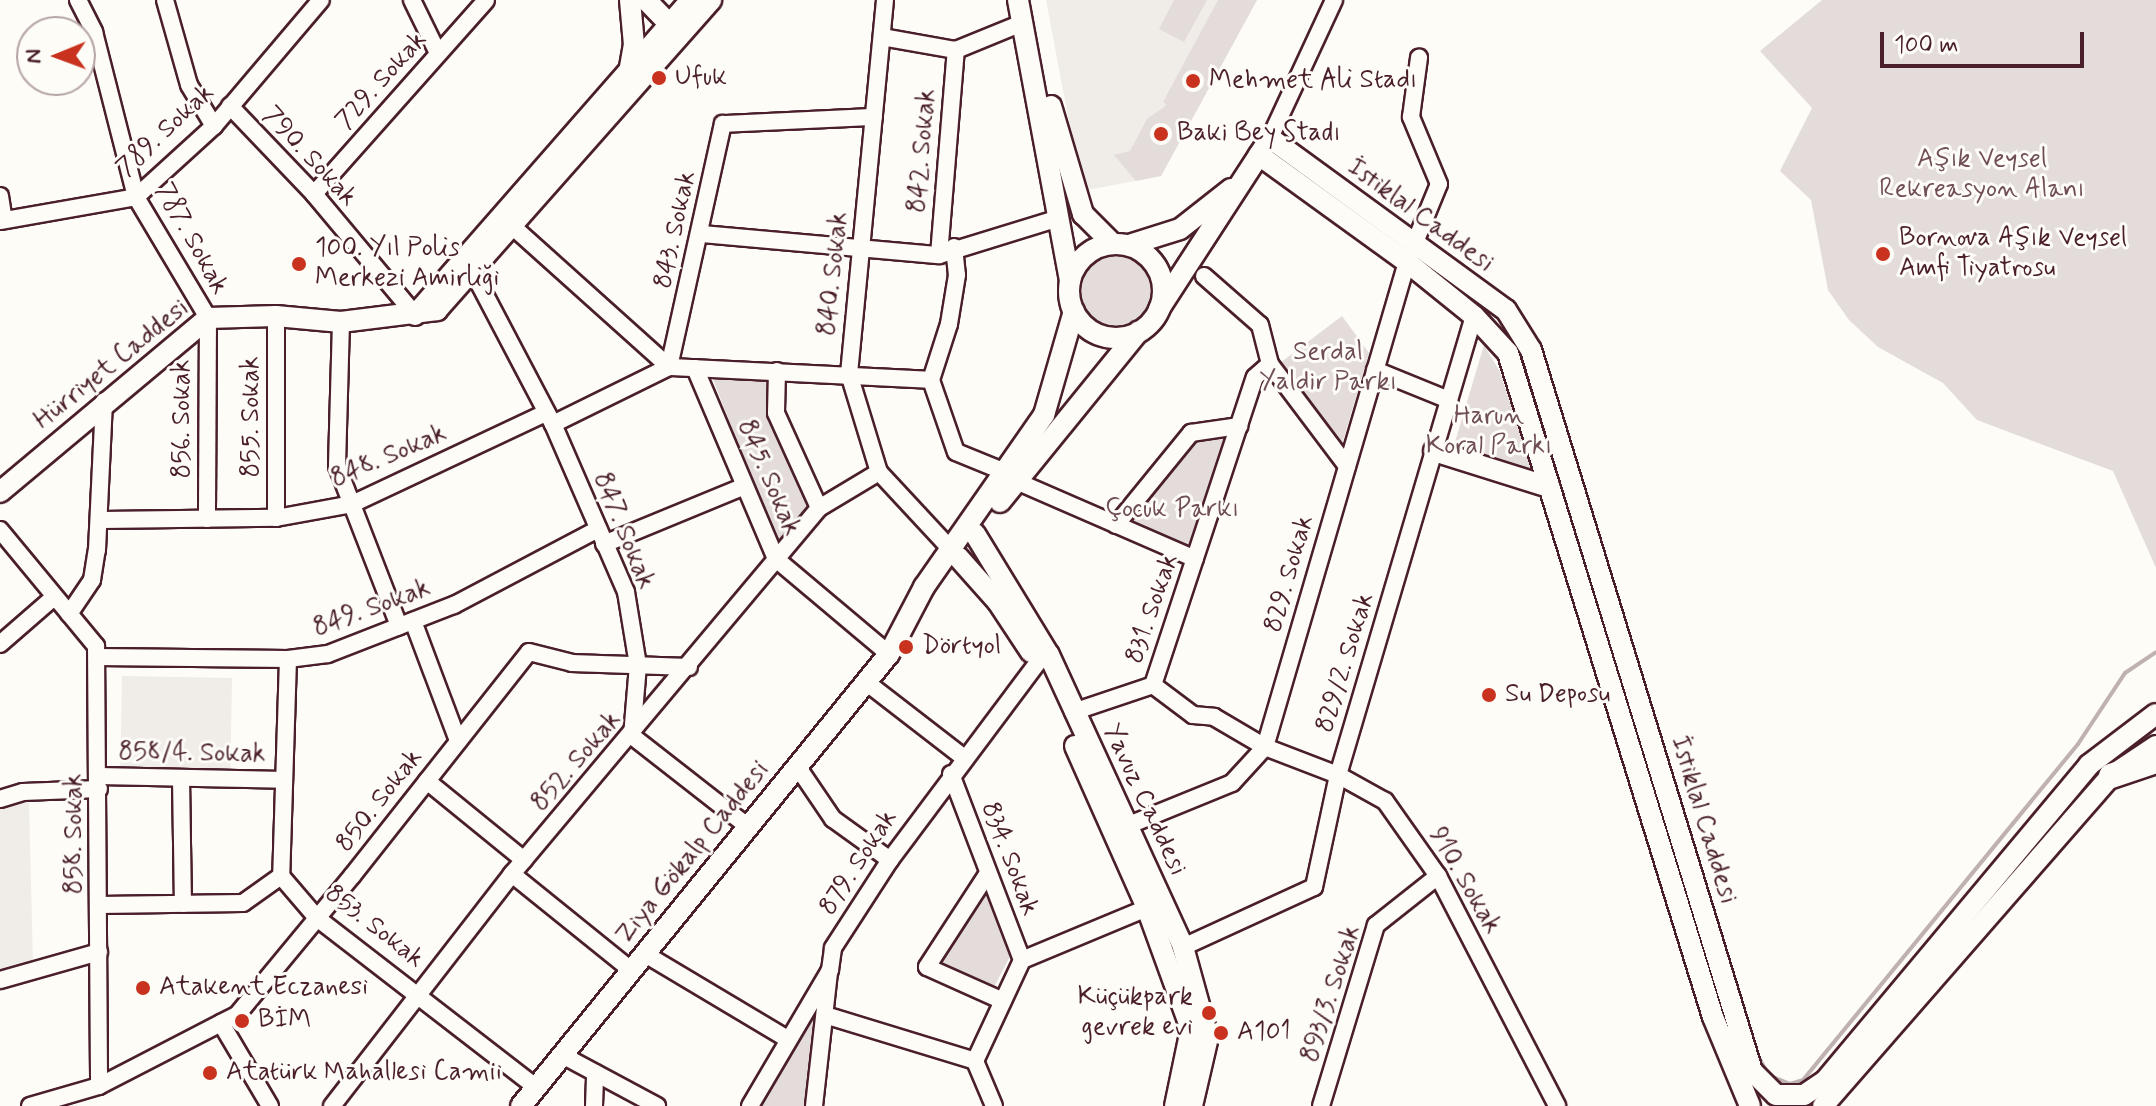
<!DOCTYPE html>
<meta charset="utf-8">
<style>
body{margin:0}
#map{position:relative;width:2156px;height:1106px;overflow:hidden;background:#fdfcf7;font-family:Mynerve,sans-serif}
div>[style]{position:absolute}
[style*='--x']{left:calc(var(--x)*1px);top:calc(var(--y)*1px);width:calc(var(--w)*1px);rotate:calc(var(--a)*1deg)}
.built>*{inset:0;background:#f0ece8;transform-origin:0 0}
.green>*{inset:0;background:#e3dcda}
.round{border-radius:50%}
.stream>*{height:4px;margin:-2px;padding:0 2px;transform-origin:2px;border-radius:2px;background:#c0b1b1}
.roads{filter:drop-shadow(2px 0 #4a1f2b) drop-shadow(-2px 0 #4a1f2b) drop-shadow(0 2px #4a1f2b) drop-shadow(0 -2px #4a1f2b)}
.minor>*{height:16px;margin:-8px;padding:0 8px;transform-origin:8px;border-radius:8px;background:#fdfcf7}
.major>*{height:20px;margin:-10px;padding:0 10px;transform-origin:10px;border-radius:10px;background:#fdfcf7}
.major>.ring{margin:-10px;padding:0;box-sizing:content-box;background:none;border:20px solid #fdfcf7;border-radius:50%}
.highway>*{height:24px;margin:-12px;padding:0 12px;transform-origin:12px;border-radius:12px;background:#fdfcf7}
.dots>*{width:22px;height:22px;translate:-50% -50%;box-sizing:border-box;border:4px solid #fdfcf7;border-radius:50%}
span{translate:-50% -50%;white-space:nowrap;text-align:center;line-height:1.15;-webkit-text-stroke:6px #fdfcf7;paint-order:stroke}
.poi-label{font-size:26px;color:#4a1f2b}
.left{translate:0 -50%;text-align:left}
.right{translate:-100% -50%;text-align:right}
.street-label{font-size:26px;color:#4a1f2b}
.park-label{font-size:26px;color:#704e57}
.north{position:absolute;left:16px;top:16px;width:80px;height:80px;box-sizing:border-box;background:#fdfcf7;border:2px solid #b5a4a5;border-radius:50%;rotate:269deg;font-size:22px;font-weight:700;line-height:32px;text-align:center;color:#4a1f2b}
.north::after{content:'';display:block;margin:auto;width:28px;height:36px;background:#c8321e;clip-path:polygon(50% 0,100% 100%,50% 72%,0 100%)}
.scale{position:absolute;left:1880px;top:32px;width:204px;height:36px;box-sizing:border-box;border:4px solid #4a1f2b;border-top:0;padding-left:10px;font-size:24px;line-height:28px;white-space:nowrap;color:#4a1f2b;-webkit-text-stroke:6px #fdfcf7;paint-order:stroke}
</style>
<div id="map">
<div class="built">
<i style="clip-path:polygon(1046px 0,1257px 0,1161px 176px,1082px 191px)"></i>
<i style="left:122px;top:676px;width:110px;height:92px;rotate:1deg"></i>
<i style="clip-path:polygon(29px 802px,33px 966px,0 974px,0 809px)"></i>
</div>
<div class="green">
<i style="clip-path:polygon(1174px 0,1207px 0,1184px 42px,1159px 29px)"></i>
<i style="clip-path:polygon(1218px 0,1257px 0,1161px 176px,1136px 181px,1114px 155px,1130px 151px,1147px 119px,1167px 105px,1163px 102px)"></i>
<i style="clip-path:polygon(1822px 0,2156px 0,2156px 568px,2113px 471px,1977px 420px,1943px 383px,1878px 347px,1849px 320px,1828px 290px,1811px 200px,1780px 171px,1812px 108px,1760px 51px)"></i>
<i class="round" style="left:1070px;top:244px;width:92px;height:92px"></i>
<i style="clip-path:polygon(1342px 316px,1369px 353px,1342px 444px,1280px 363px)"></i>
<i style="clip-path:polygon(1484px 345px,1500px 372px,1534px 477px,1452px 452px)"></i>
<i style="clip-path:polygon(710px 372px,773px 375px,812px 509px,779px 547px)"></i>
<i style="clip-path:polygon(1239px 426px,1195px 559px,1116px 525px,1175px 447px)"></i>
<i style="clip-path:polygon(986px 891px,1013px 951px,994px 987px,936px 961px)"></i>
<i style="clip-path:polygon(824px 988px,808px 1106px,755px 1106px)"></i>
</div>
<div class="stream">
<i style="--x:1756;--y:1052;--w:26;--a:62"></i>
<i style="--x:1768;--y:1075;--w:24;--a:22"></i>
<i style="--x:1790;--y:1084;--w:14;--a:-17"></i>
<i style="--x:1803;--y:1080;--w:434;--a:-50.7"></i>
<i style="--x:2078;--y:744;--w:85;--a:-56.5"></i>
<i style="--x:2125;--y:673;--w:37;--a:-34"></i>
</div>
<div class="roads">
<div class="minor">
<i style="--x:78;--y:0;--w:36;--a:63"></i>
<i style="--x:94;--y:32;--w:170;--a:75.7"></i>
<i style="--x:136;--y:197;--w:141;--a:59.2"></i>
<i style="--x:208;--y:318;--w:201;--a:90.3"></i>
<i style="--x:165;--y:0;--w:88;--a:74.2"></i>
<i style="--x:189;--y:85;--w:48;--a:58.6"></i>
<i style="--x:412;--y:0;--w:59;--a:63.9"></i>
<i style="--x:885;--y:0;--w:376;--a:95.5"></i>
<i style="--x:849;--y:374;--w:102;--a:73"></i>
<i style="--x:879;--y:472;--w:115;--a:47.1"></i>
<i style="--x:882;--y:37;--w:75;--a:10"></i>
<i style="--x:956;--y:50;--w:71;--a:-22.2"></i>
<i style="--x:230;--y:106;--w:122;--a:46.3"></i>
<i style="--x:314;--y:194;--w:158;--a:50.1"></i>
<i style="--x:1270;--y:138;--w:152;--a:-65.1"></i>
<i style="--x:314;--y:194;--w:259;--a:-48.4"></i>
<i style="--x:0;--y:196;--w:24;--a:81"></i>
<i style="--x:0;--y:221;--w:138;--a:-10"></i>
<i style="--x:136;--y:197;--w:105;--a:-42.3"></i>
<i style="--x:214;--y:126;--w:165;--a:-49.7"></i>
<i style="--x:511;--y:225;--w:212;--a:41.9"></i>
<i style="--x:669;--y:367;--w:262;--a:2.8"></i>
<i style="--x:702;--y:234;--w:238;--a:5.1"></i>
<i style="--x:939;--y:255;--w:126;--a:-17.1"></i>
<i style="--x:954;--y:247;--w:28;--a:84"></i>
<i style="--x:957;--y:275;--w:50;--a:99.3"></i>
<i style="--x:949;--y:324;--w:59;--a:107.8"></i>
<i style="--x:931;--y:380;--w:76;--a:70.9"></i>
<i style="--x:956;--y:452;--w:53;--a:22.2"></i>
<i style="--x:939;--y:255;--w:206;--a:-85.3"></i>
<i style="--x:472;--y:270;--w:174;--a:62.3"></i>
<i style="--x:553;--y:424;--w:183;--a:66.5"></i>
<i style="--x:626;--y:592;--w:74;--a:80.7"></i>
<i style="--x:638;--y:665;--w:71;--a:94.8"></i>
<i style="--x:632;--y:736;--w:145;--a:38"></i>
<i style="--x:1204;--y:276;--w:74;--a:41.2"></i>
<i style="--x:1260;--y:325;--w:40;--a:75.6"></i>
<i style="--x:341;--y:322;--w:144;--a:91.6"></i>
<i style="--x:337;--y:466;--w:172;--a:68.8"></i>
<i style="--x:695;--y:368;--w:207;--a:67"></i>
<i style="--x:776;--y:559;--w:148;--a:40.1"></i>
<i style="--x:1375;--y:370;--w:80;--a:22.1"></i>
<i style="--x:777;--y:371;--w:42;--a:91.4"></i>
<i style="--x:776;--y:413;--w:104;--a:65.6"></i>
<i style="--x:553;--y:424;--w:129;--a:-26.2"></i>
<i style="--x:669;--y:367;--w:249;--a:-77.5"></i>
<i style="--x:723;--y:124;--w:151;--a:-2.7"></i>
<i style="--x:1016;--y:481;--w:195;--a:23.5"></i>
<i style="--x:276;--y:518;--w:202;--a:-90"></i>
<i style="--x:102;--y:520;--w:174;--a:-0.7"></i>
<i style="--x:276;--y:518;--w:77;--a:-10.4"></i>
<i style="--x:352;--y:504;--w:213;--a:-25.2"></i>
<i style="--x:1116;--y:525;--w:119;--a:-50.8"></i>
<i style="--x:1191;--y:433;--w:49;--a:-8.3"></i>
<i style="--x:0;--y:530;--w:151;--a:50.4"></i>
<i style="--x:96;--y:646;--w:440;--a:89.6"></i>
<i style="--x:604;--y:544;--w:152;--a:-22.4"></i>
<i style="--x:69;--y:614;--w:41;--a:-55.9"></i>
<i style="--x:92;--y:580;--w:30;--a:-81"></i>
<i style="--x:97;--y:550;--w:149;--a:-87.3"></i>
<i style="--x:413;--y:621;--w:128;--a:69.4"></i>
<i style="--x:0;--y:644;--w:72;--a:-41"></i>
<i style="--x:97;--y:657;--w:191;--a:0.6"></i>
<i style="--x:288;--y:659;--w:40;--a:-7.1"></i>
<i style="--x:328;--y:654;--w:135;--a:-21.3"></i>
<i style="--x:454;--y:605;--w:163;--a:-27.8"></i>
<i style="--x:288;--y:659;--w:217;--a:91.8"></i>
<i style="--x:281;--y:876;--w:55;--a:49.4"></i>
<i style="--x:317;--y:918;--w:277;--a:37.7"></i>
<i style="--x:866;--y:682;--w:123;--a:37.7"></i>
<i style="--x:1153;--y:685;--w:50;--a:36.9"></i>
<i style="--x:1193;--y:715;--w:21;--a:5"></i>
<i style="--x:1214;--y:717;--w:59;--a:30.5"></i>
<i style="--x:1265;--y:747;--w:78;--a:21"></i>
<i style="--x:1338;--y:775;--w:54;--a:29"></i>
<i style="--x:1385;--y:801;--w:92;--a:54.8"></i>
<i style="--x:1438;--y:876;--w:259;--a:62.6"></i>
<i style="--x:1073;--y:712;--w:84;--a:-18.6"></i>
<i style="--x:1153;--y:685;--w:324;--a:-71.7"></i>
<i style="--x:1255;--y:377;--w:20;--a:-41"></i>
<i style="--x:1270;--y:364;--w:128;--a:53"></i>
<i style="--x:797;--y:766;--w:64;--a:55.8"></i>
<i style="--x:833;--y:819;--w:70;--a:35.7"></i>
<i style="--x:951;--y:774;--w:199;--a:69.1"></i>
<i style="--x:99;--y:776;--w:185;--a:1.2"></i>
<i style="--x:181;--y:778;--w:126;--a:89.1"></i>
<i style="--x:427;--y:781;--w:125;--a:39.2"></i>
<i style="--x:0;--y:799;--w:24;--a:-17"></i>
<i style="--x:23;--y:792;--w:76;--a:-2.3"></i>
<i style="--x:1129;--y:825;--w:111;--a:-22.2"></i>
<i style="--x:1232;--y:783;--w:49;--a:-47.5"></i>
<i style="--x:1265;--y:747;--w:505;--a:-73.68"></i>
<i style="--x:1407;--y:262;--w:84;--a:-67.7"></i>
<i style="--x:1439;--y:184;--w:73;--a:-112.7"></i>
<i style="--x:1411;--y:117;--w:60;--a:-82.3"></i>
<i style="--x:988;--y:873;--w:112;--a:123"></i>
<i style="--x:927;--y:967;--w:83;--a:24.1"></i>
<i style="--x:512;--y:874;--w:153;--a:38.9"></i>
<i style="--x:99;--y:905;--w:144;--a:-0.8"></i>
<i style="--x:243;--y:903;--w:47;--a:-35.4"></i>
<i style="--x:1183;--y:947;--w:144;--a:-24.6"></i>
<i style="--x:1314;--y:887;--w:115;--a:-77.9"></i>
<i style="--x:1338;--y:775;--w:479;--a:-73.5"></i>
<i style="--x:645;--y:954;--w:164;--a:30.8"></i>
<i style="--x:1022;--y:960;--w:135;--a:-22.6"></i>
<i style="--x:0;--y:980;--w:103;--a:-15.8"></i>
<i style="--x:825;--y:1015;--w:157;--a:17"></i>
<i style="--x:562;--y:1055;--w:108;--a:28.2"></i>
<i style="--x:30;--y:1106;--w:72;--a:-16.2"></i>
<i style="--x:99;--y:1086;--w:137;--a:-27.3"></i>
<i style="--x:270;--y:1106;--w:96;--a:-120.6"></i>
<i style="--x:221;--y:1023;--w:18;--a:-27"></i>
<i style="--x:237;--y:1015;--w:180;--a:-50.4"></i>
<i style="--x:352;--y:876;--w:285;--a:-51.7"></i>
<i style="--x:529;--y:652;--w:44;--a:14.3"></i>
<i style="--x:572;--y:663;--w:117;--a:2"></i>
<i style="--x:332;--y:1106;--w:294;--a:-52.2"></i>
<i style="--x:512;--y:874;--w:478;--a:-50"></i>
<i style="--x:819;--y:508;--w:70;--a:-31"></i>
<i style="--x:594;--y:1106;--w:33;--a:-88"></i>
<i style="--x:750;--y:1106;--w:158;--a:-59.5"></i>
<i style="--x:830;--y:970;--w:22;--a:-82"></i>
<i style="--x:833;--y:948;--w:105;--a:-57.1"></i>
<i style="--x:890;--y:860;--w:247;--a:-53.2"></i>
<i style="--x:814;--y:1106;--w:135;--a:-83.6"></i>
<i style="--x:994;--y:1106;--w:49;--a:-112.9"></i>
<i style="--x:975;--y:1061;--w:111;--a:-65"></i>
<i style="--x:1321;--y:1106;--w:189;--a:-73.1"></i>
<i style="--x:1376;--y:925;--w:79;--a:-38.3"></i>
</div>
<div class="major">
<i style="--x:646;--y:0;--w:45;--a:45.9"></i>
<i style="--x:1018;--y:0;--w:286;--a:79.5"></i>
<i style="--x:630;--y:67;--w:22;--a:-80"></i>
<i style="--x:634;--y:45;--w:45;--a:-95.1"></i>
<i style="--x:1051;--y:106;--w:113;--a:73.5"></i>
<i style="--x:1083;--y:214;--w:42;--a:45"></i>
<i style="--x:1259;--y:155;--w:183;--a:35.9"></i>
<i style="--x:1407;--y:262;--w:86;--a:38.9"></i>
<i style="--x:1474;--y:316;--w:50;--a:47.4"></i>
<i style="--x:1508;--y:353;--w:695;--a:72.84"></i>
<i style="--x:1713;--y:1017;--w:96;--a:67.4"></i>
<i class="ring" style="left:1069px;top:244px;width:74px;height:74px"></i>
<i style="--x:1129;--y:245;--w:53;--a:-17.4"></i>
<i style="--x:1180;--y:229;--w:65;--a:-38.1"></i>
<i style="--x:1159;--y:309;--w:204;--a:-57"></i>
<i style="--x:1270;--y:138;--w:292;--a:36.1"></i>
<i style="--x:1506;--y:310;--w:47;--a:58"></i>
<i style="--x:1531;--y:350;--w:754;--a:72.96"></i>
<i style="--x:1752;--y:1071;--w:34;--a:45"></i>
<i style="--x:1776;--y:1095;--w:28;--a:0"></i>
<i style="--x:1804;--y:1095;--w:25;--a:-34"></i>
<i style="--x:1825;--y:1081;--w:412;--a:-50.1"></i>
<i style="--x:2089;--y:765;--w:84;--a:-37.3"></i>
<i style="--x:415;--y:315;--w:419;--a:-48.8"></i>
<i style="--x:1434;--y:451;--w:121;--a:17.4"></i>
<i style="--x:0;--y:492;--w:271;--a:-39.9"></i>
<i style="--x:208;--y:318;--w:68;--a:-1.7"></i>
<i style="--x:276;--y:316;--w:65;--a:5.3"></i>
<i style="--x:341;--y:322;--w:97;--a:-7.1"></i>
<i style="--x:437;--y:310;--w:414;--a:-48.5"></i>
<i style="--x:1000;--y:502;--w:220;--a:-50.9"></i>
<i style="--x:975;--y:534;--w:142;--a:58.6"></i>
<i style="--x:1049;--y:655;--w:321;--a:65.3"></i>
<i style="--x:1183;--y:947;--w:93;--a:74.5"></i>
<i style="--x:1208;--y:1037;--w:71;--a:103.1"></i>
<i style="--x:958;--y:557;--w:60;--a:48.4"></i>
<i style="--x:998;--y:602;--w:60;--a:56.6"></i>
<i style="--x:1075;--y:746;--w:177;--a:66"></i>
<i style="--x:1147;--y:908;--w:129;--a:70"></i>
<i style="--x:1191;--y:1029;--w:79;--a:101.7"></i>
<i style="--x:521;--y:1106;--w:583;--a:-50.85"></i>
<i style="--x:889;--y:654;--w:76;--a:-62.4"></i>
<i style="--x:924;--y:587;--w:210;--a:-55.1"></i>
<i style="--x:1044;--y:415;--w:108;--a:-73.9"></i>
<i style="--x:1823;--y:1106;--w:438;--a:-48.9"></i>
<i style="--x:2111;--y:776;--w:54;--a:-33.7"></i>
</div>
<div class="highway">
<i style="--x:2111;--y:776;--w:47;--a:-18.4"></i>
</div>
</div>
<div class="dots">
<i style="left:659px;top:78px;background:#c8321e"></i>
<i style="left:1193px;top:81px;background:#c8321e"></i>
<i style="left:1161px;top:134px;background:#c8321e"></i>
<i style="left:1883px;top:254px;background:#c8321e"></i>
<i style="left:299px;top:264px;background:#c8321e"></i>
<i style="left:906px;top:647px;background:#c8321e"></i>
<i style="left:1489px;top:695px;background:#c8321e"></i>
<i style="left:143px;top:988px;background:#c8321e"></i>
<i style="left:1209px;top:1013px;background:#c8321e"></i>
<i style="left:242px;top:1021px;background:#c8321e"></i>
<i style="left:1221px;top:1033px;background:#c8321e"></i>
<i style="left:210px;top:1073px;background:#c8321e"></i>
</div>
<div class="poi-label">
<span class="left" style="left:675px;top:78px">Ufuk</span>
<span class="left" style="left:1209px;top:81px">Mehmet Ali Stadı</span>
<span class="left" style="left:1177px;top:134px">Baki Bey Stadı</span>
<span class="left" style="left:1899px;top:254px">Bornova Aşık Veysel<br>Amfi Tiyatrosu</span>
<span class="left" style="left:315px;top:264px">100. Yıl Polis<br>Merkezi Amirliği</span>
<span class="left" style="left:922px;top:647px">Dörtyol</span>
<span class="left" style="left:1505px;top:695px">Su Deposu</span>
<span class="left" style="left:159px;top:988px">Atakent Eczanesi</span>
<span class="right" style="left:1193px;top:1013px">Küçükpark<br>gevrek evi</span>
<span class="left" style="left:258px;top:1021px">BİM</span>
<span class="left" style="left:1237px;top:1033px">A101</span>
<span class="left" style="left:226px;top:1073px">Atatürk Mahallesi Camii</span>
</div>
<div class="street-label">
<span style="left:382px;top:81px;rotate:-48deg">729. Sokak</span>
<span style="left:166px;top:131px;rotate:-43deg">789. Sokak</span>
<span style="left:923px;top:151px;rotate:-85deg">842. Sokak</span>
<span style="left:309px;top:157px;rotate:47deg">790. Sokak</span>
<span style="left:1420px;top:216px;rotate:36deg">İstiklal Caddesi</span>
<span style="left:676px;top:230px;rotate:-78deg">843. Sokak</span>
<span style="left:191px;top:239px;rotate:61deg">787. Sokak</span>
<span style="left:834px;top:274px;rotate:-84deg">840. Sokak</span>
<span style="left:112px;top:365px;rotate:-39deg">Hürriyet Caddesi</span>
<span style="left:252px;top:417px;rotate:-90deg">855. Sokak</span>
<span style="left:183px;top:419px;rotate:-90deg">856. Sokak</span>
<span style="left:389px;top:457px;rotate:-23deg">848. Sokak</span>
<span style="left:768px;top:478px;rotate:67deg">845. Sokak</span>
<span style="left:623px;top:531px;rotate:68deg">847. Sokak</span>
<span style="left:1290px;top:574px;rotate:-74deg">829. Sokak</span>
<span style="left:372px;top:609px;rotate:-20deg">849. Sokak</span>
<span style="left:1153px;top:609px;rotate:-71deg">831. Sokak</span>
<span style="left:1346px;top:663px;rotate:-73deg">829/2. Sokak</span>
<span style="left:192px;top:754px;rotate:1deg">858/4. Sokak</span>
<span style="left:577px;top:762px;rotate:-49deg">852. Sokak</span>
<span style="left:1144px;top:800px;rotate:65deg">Yavuz Caddesi</span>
<span style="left:380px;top:801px;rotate:-52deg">850. Sokak</span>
<span style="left:1703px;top:820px;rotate:73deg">İstiklal Caddesi</span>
<span style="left:75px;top:834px;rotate:-90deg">858. Sokak</span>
<span style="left:693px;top:853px;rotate:-51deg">Ziya Gökalp Caddesi</span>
<span style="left:1009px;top:859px;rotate:69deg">834. Sokak</span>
<span style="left:859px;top:863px;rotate:-57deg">879. Sokak</span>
<span style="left:1464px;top:881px;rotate:60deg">910. Sokak</span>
<span style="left:374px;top:927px;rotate:38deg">853. Sokak</span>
<span style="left:1332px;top:994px;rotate:-72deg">893/3. Sokak</span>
</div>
<div class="park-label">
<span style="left:1982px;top:175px">Aşık Veysel<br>Rekreasyon Alanı</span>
<span style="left:1328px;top:368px">Serdal<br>Yaldir Parkı</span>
<span style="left:1489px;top:432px">Harun<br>Koral Parkı</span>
<span style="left:1172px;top:510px">Çocuk Parkı</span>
</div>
<div class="north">N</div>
<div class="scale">100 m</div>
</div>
